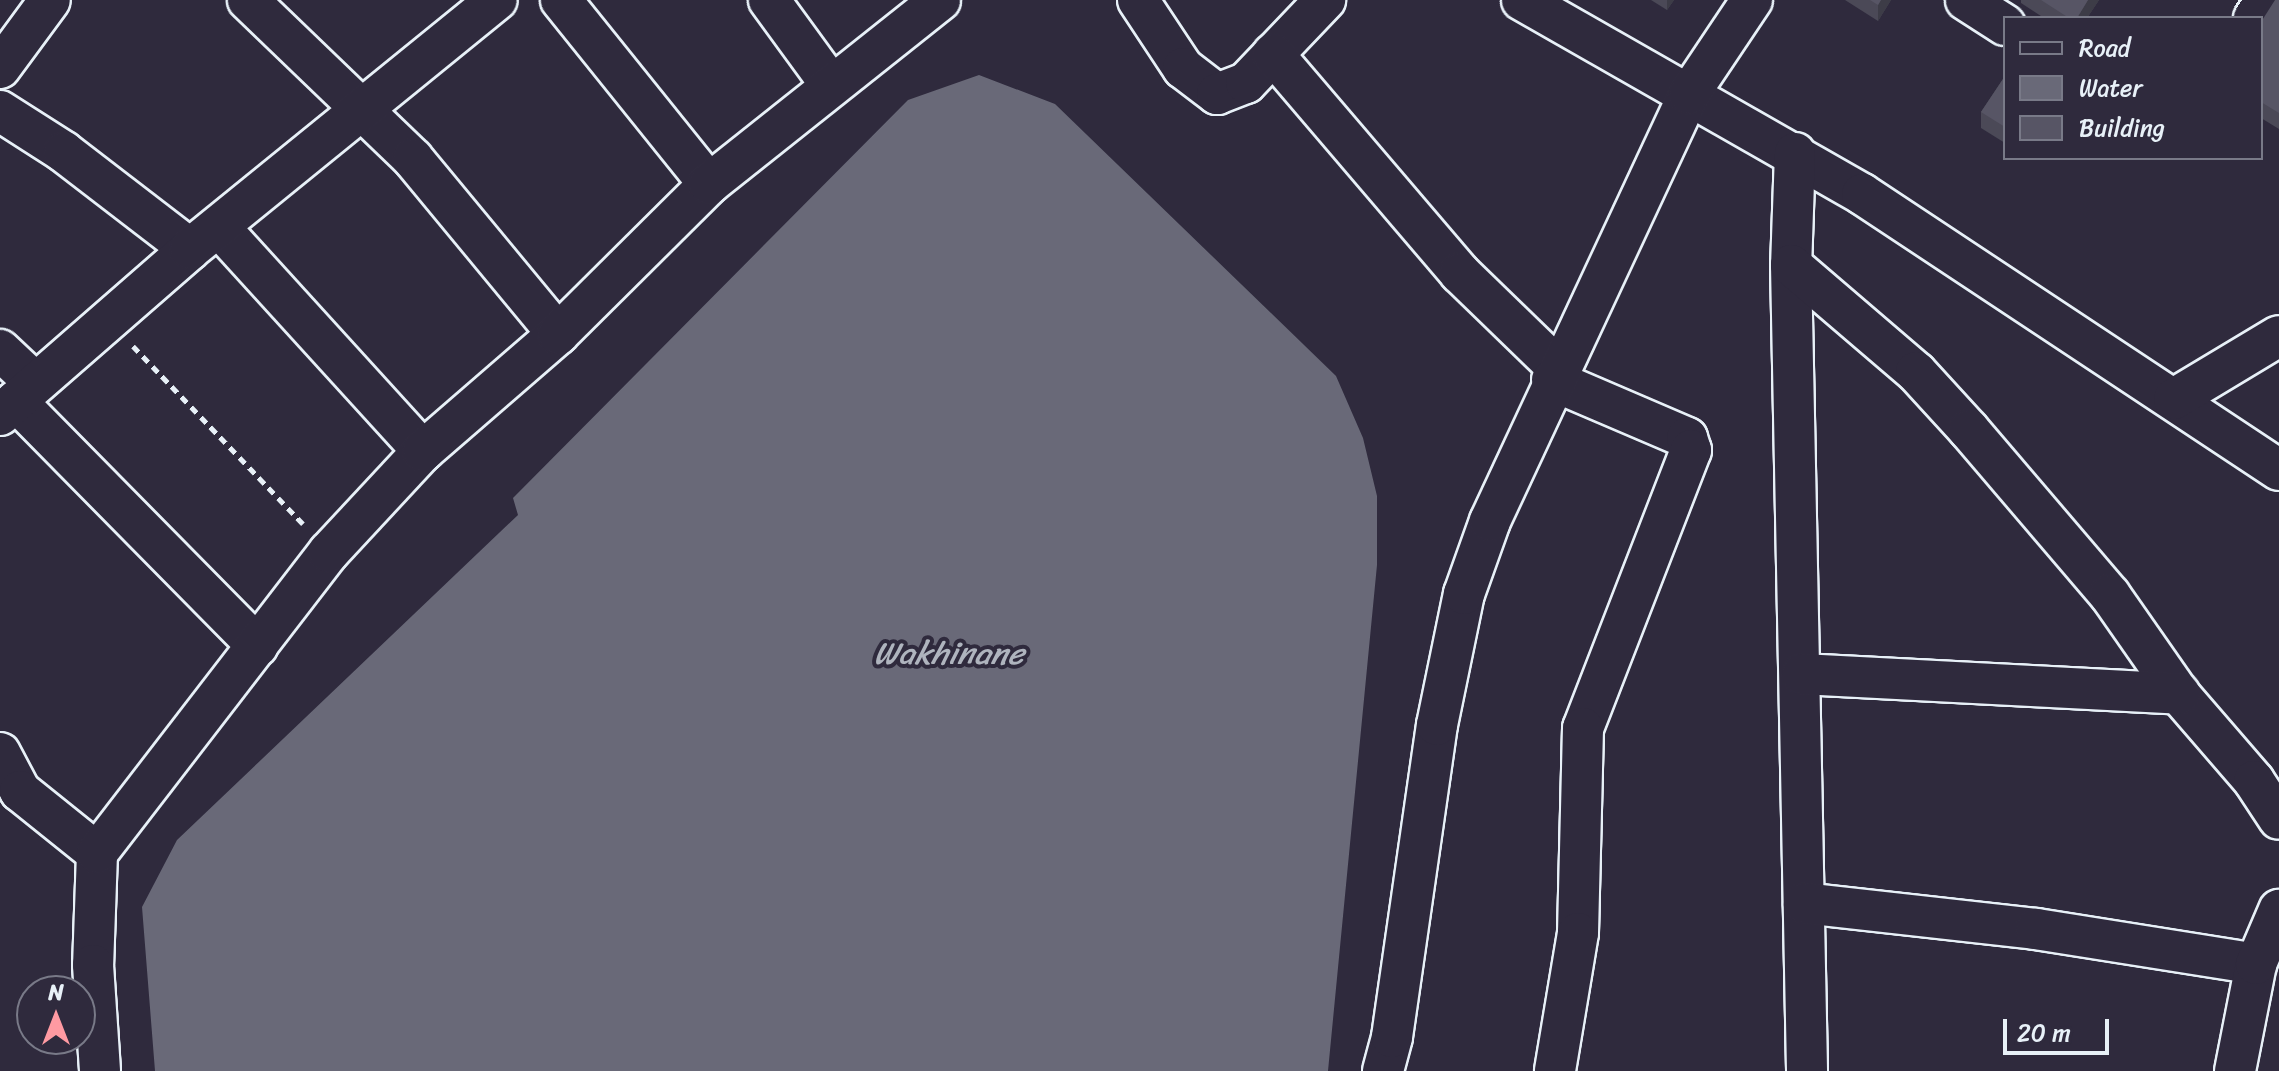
<!DOCTYPE html>
<style>
body{margin:0}
#map{position:relative;width:2279px;height:1071px;overflow:hidden;background:#2f2a3d;font-family:Sriracha,sans-serif}
div>[style]{position:absolute}
[style*='--x']{left:calc(var(--x)*1px);top:calc(var(--y)*1px);width:calc(var(--w)*1px);rotate:calc(var(--a)*1deg)}
.water>*{inset:0;background:#696978}
.path>*{height:5px;margin-top:-2.5px;transform-origin:0;background:repeating-linear-gradient(90deg,#e8f1f8 0 8px,transparent 0 14px)}
.roads{filter:drop-shadow(2px 0 #e8f1f8) drop-shadow(-2px 0 #e8f1f8) drop-shadow(0 2px #e8f1f8) drop-shadow(0 -2px #e8f1f8)}
.minor>*{height:40px;margin:-20px;padding:0 20px;transform-origin:20px;border-radius:20px;background:#2f2a3d}
.wall>*{inset:0;background:#4b4957}
.shaded-wall>*{inset:0;background:#3d3c47}
.building>*{inset:0;background:#575565}
span{translate:-50% -50%;white-space:nowrap;text-align:center;line-height:1.15;-webkit-text-stroke:8px #2f2a3d;paint-order:stroke}
.water-label{font-size:32px;color:#afb4be;font-style:italic}
.legend{position:absolute;left:2003px;top:16px;width:260px;height:144px;box-sizing:border-box;background:#2f2a3d;border:2px solid #797a88;margin:0;padding:10px 14px;list-style:none;font-size:24px;color:#e8f1f8}
.legend li{display:flex;align-items:center;gap:16px;height:40px}
.legend b{width:40px;border:2px solid #797a88}
.north{position:absolute;left:16px;top:975px;width:80px;height:80px;box-sizing:border-box;background:#2f2a3d;border:2px solid #797a88;border-radius:50%;rotate:0deg;font-size:22px;font-weight:700;line-height:32px;text-align:center;color:#e8f1f8}
.north::after{content:'';display:block;margin:auto;width:28px;height:36px;background:#ff9aa2;clip-path:polygon(50% 0,100% 100%,50% 72%,0 100%)}
.scale{position:absolute;left:2003px;top:1019px;width:106px;height:36px;box-sizing:border-box;border:4px solid #e8f1f8;border-top:0;padding-left:10px;font-size:24px;line-height:28px;white-space:nowrap;color:#e8f1f8;-webkit-text-stroke:6px #2f2a3d;paint-order:stroke}
</style>
<div id="map">
<div class="water">
<i style="clip-path:polygon(979px 75px,1055px 104px,1336px 376px,1363px 438px,1377px 496px,1377px 565px,1328px 1071px,155px 1071px,142px 907px,177px 840px,518px 515px,513px 498px,908px 100px)"></i>
</div>
<div class="path">
<i style="--x:133;--y:346;--w:246;--a:46.3"></i>
</div>
<div class="roads">
<div class="minor">
<i style="--x:248;--y:0;--w:229;--a:43.9"></i>
<i style="--x:413;--y:159;--w:227;--a:50.4"></i>
<i style="--x:561;--y:0;--w:236;--a:51.2"></i>
<i style="--x:769;--y:0;--w:105;--a:53.9"></i>
<i style="--x:1138;--y:0;--w:82;--a:56.5"></i>
<i style="--x:1183;--y:68;--w:43;--a:37.4"></i>
<i style="--x:1217;--y:94;--w:31;--a:-21"></i>
<i style="--x:1246;--y:83;--w:115;--a:-46.4"></i>
<i style="--x:1522;--y:0;--w:391;--a:29.7"></i>
<i style="--x:1862;--y:194;--w:500;--a:33.5"></i>
<i style="--x:1966;--y:0;--w:46;--a:32.7"></i>
<i style="--x:2254;--y:18;--w:22;--a:-56"></i>
<i style="--x:1273;--y:54;--w:288;--a:49.5"></i>
<i style="--x:1460;--y:273;--w:136;--a:44.1"></i>
<i style="--x:0;--y:68;--w:84;--a:-53.7"></i>
<i style="--x:0;--y:111;--w:76;--a:32.6"></i>
<i style="--x:64;--y:152;--w:159;--a:37.6"></i>
<i style="--x:1795;--y:153;--w:112;--a:92"></i>
<i style="--x:1791;--y:265;--w:806;--a:88.86"></i>
<i style="--x:219;--y:227;--w:303;--a:47.7"></i>
<i style="--x:1791;--y:265;--w:165;--a:40.6"></i>
<i style="--x:1916;--y:372;--w:79;--a:47.6"></i>
<i style="--x:1969;--y:430;--w:217;--a:49.5"></i>
<i style="--x:2110;--y:595;--w:121;--a:55.1"></i>
<i style="--x:2179;--y:694;--w:115;--a:49.2"></i>
<i style="--x:2254;--y:781;--w:45;--a:56.7"></i>
<i style="--x:0;--y:350;--w:48;--a:43.3"></i>
<i style="--x:1552;--y:380;--w:147;--a:23.2"></i>
<i style="--x:1687;--y:438;--w:13;--a:72"></i>
<i style="--x:1691;--y:450;--w:298;--a:111.2"></i>
<i style="--x:1583;--y:728;--w:205;--a:91.4"></i>
<i style="--x:1578;--y:933;--w:140;--a:99.5"></i>
<i style="--x:2174;--y:399;--w:122;--a:-31"></i>
<i style="--x:16;--y:401;--w:344;--a:45.4"></i>
<i style="--x:0;--y:415;--w:252;--a:-41.1"></i>
<i style="--x:190;--y:249;--w:395;--a:-39.1"></i>
<i style="--x:1802;--y:674;--w:378;--a:3"></i>
<i style="--x:0;--y:753;--w:43;--a:62.2"></i>
<i style="--x:20;--y:791;--w:99;--a:38.8"></i>
<i style="--x:97;--y:853;--w:112;--a:92"></i>
<i style="--x:93;--y:965;--w:106;--a:86.2"></i>
<i style="--x:97;--y:853;--w:380;--a:-52.4"></i>
<i style="--x:329;--y:552;--w:138;--a:-47.1"></i>
<i style="--x:423;--y:451;--w:179;--a:-40.9"></i>
<i style="--x:558;--y:334;--w:213;--a:-44.8"></i>
<i style="--x:709;--y:184;--w:295;--a:-38.5"></i>
<i style="--x:1804;--y:903;--w:233;--a:6.4"></i>
<i style="--x:2036;--y:929;--w:223;--a:9"></i>
<i style="--x:1383;--y:1071;--w:35;--a:-75"></i>
<i style="--x:1392;--y:1037;--w:315;--a:-81.8"></i>
<i style="--x:1437;--y:725;--w:134;--a:-78.4"></i>
<i style="--x:1464;--y:594;--w:77;--a:-70.4"></i>
<i style="--x:1490;--y:521;--w:471;--a:-65"></i>
<i style="--x:1689;--y:94;--w:113;--a:-56.2"></i>
<i style="--x:2235;--y:1071;--w:109;--a:-78.9"></i>
<i style="--x:2256;--y:964;--w:59;--a:-66.9"></i>
</div>
</div>
<div class="wall">
<i style="clip-path:polygon(1651px 0,1674px 0,1667px 10px)"></i>
<i style="clip-path:polygon(1845px 0,1891px 0,1878px 21px)"></i>
<i style="clip-path:polygon(2021px 0,2099px 0,2087px 18px,2044px 18px,2021px 3px)"></i>
<i style="clip-path:polygon(2279px 0,2279px 129px,2261px 118px,2261px 22px)"></i>
<i style="clip-path:polygon(2005px 76px,2005px 143px,1981px 128px,1981px 112px)"></i>
</div>
<div class="shaded-wall">
<i style="clip-path:polygon(1667px 0,1674px 0,1667px 10px)"></i>
<i style="clip-path:polygon(1881px 0,1891px 0,1878px 21px,1878px 5px)"></i>
<i style="clip-path:polygon(2088px 0,2099px 0,2087px 18px,2077px 18px)"></i>
</div>
<div class="building">
<i style="clip-path:polygon(1870px 0,1881px 0,1878px 5px)"></i>
<i style="clip-path:polygon(2041px 0,2088px 0,2077px 18px,2069px 18px)"></i>
<i style="clip-path:polygon(2275px 0,2279px 0,2279px 113px,2261px 102px,2261px 22px)"></i>
<i style="clip-path:polygon(2005px 76px,2005px 127px,1981px 112px)"></i>
</div>
<div class="water-label">
<span style="left:949px;top:654px">Wakhinane</span>
</div>
<ul class="legend">
<li><b style="height:10px;background:#2f2a3d"></b>Road</li>
<li><b style="height:22px;background:#696978"></b>Water</li>
<li><b style="height:22px;background:#575565"></b>Building</li>
</ul>
<div class="north">N</div>
<div class="scale">20 m</div>
</div>
